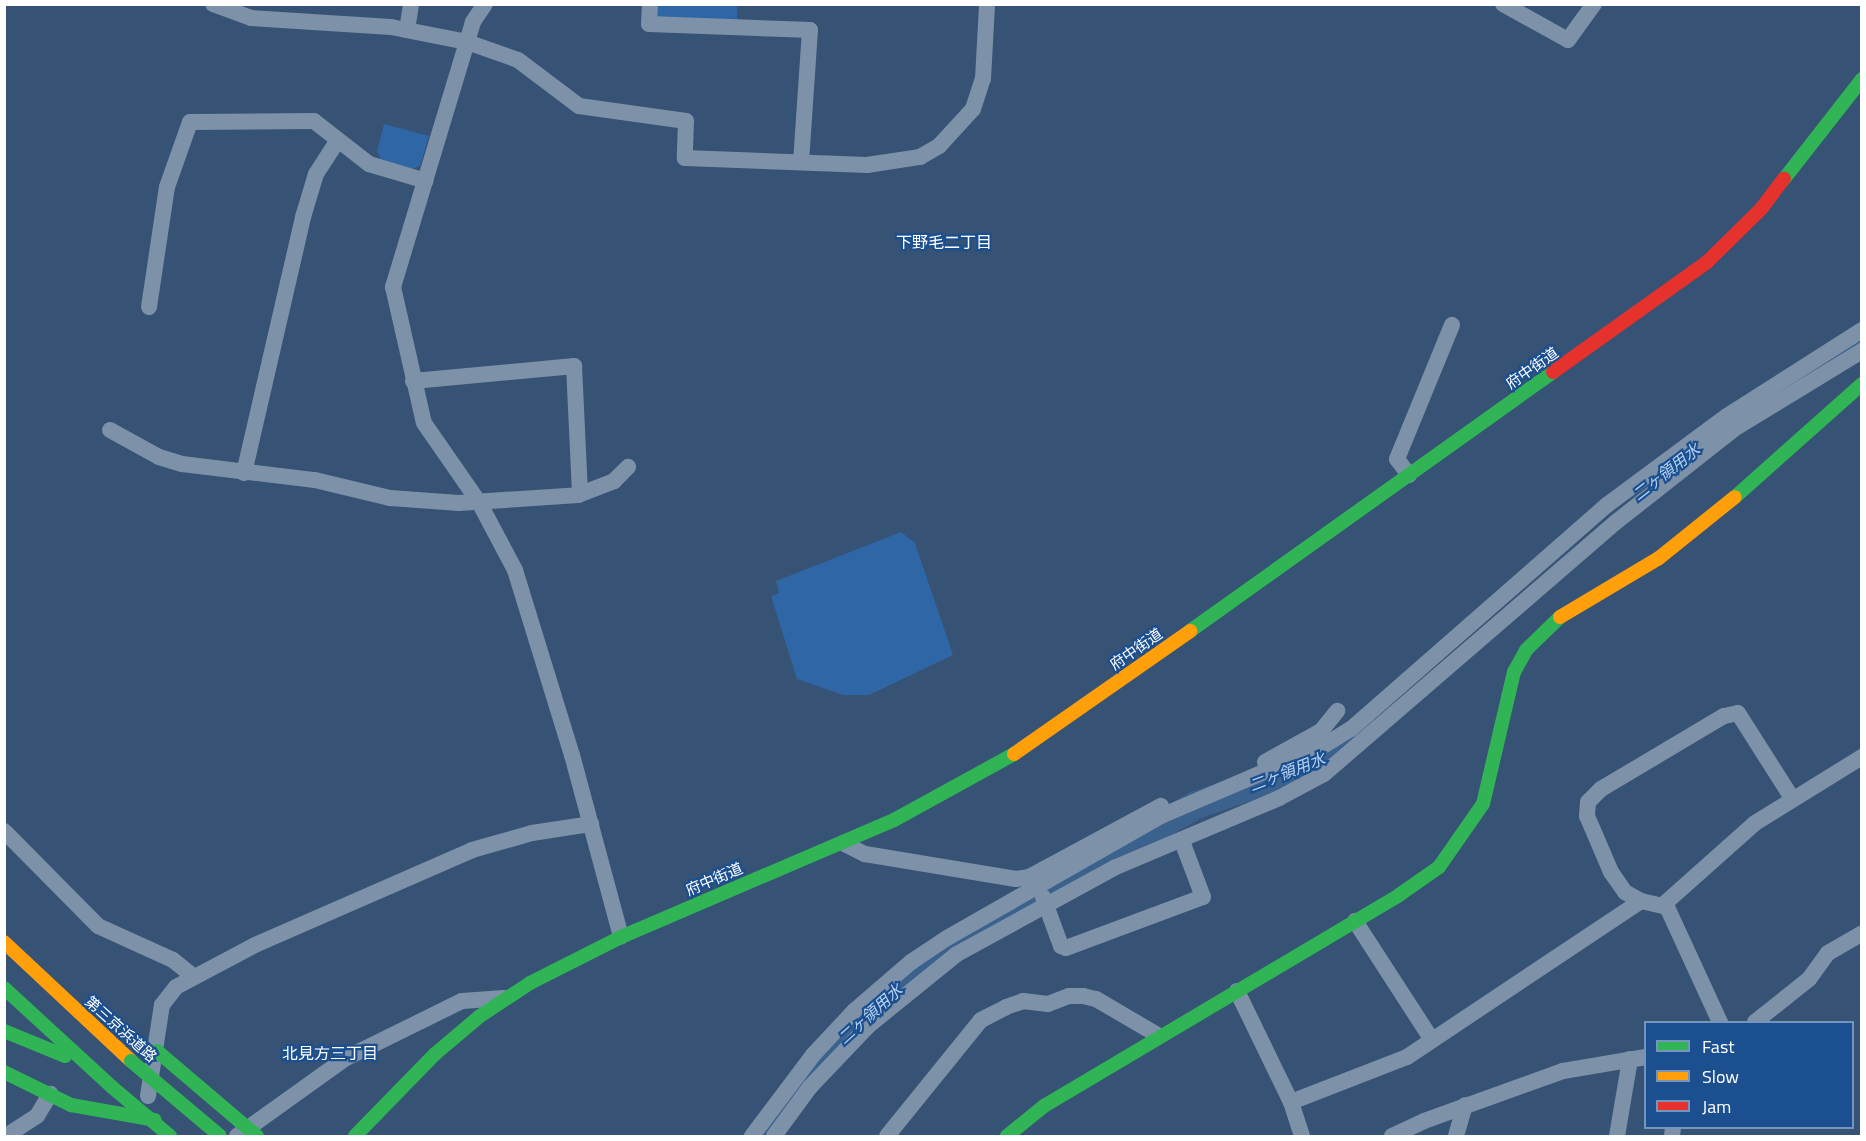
<!DOCTYPE html>
<meta charset="utf-8">
<style>
body{margin:0}
#map{position:relative;width:1866px;height:1141px;overflow:hidden;background:#365274;font-family:"Titillium Web","Noto Sans JP",sans-serif}
div>[style]{position:absolute}
[style*='--x']{left:calc(var(--x)*1px);top:calc(var(--y)*1px);width:calc(var(--w)*1px);rotate:calc(var(--a)*1deg)}
.green>*{inset:0;background:#2f66a5;transform-origin:0 0}
.river>*{height:28px;margin:-14px;padding:0 14px;transform-origin:14px;border-radius:14px;background:#3b618d}
.street>*{height:16px;margin:-8px;padding:0 8px;transform-origin:8px;border-radius:8px;background:#7d92a8}
.fast>*{height:14px;margin:-7px;padding:0 7px;transform-origin:7px;border-radius:7px;background:#30b455}
.slow>*{height:14px;margin:-7px;padding:0 7px;transform-origin:7px;border-radius:7px;background:#ff9f0a}
.jam>*{height:14px;margin:-7px;padding:0 7px;transform-origin:7px;border-radius:7px;background:#e5322d}
.fast-bridge>*{height:14px;margin:-7px;padding:0 7px;transform-origin:7px;border-radius:7px;background:#30b455}
span{translate:-50% -50%;white-space:nowrap;text-align:center;line-height:1.15;-webkit-text-stroke:4.5px #1b4f8f;paint-order:stroke}
.street-label{font-size:15px;color:#fff}
.neighbourhood-label{font-size:16px;color:#fff}
.water-label{font-size:16px;color:#b5d3f5;font-style:italic}
.frame{position:absolute;inset:0;border:6px solid #fff;pointer-events:none}
.legend{position:absolute;left:1644px;top:1021px;width:210px;height:108px;box-sizing:border-box;background:#1b4f8f;border:2px solid #7695bc;margin:0;padding:8px 10px;list-style:none;font-size:18px;color:#fff}
.legend li{display:flex;align-items:center;gap:12px;height:30px}
.legend b{width:30px;border:2px solid #7695bc}
</style>
<div id="map">
<div class="green">
<i style="left:653px;top:5px;width:84px;height:16px"></i>
<i style="clip-path:polygon(384px 124px,429px 136px,420px 166px,412px 169px,381px 160px,377px 151px)"></i>
<i style="clip-path:polygon(901px 532px,915px 543px,953px 655px,869px 695px,843px 695px,797px 679px,771px 596px,779px 593px,776px 581px)"></i>
</div>
<div class="river">
<i style="--x:1795;--y:382;--w:78;--a:-30.8"></i>
<i style="--x:764;--y:1136;--w:100;--a:-53.1"></i>
<i style="--x:824;--y:1056;--w:52;--a:-45.8"></i>
<i style="--x:860;--y:1019;--w:107;--a:-39.3"></i>
<i style="--x:943;--y:951;--w:292;--a:-30"></i>
<i style="--x:1196;--y:805;--w:121;--a:-18.7"></i>
<i style="--x:1311;--y:766;--w:30;--a:-28"></i>
<i style="--x:1337;--y:752;--w:36;--a:-42"></i>
</div>
<div class="street">
<i style="--x:213;--y:4;--w:40;--a:20.2"></i>
<i style="--x:251;--y:18;--w:140;--a:3.7"></i>
<i style="--x:391;--y:27;--w:77;--a:11.2"></i>
<i style="--x:467;--y:42;--w:54;--a:19.4"></i>
<i style="--x:518;--y:60;--w:76;--a:37"></i>
<i style="--x:579;--y:106;--w:108;--a:8"></i>
<i style="--x:686;--y:121;--w:37;--a:92"></i>
<i style="--x:685;--y:158;--w:182;--a:2.2"></i>
<i style="--x:867;--y:165;--w:54;--a:-8.6"></i>
<i style="--x:920;--y:157;--w:22;--a:-30"></i>
<i style="--x:939;--y:146;--w:50;--a:-47.4"></i>
<i style="--x:973;--y:109;--w:32;--a:-72"></i>
<i style="--x:983;--y:79;--w:75;--a:-86.9"></i>
<i style="--x:485;--y:4;--w:22;--a:124"></i>
<i style="--x:473;--y:22;--w:277;--a:106.8"></i>
<i style="--x:393;--y:287;--w:139;--a:77.2"></i>
<i style="--x:424;--y:423;--w:98;--a:55.3"></i>
<i style="--x:480;--y:504;--w:75;--a:62.1"></i>
<i style="--x:515;--y:570;--w:194;--a:72.9"></i>
<i style="--x:572;--y:755;--w:188;--a:74.9"></i>
<i style="--x:650;--y:4;--w:20;--a:93"></i>
<i style="--x:649;--y:24;--w:161;--a:2.1"></i>
<i style="--x:810;--y:30;--w:132;--a:93.9"></i>
<i style="--x:1503;--y:4;--w:74;--a:29"></i>
<i style="--x:1568;--y:40;--w:44;--a:-54.2"></i>
<i style="--x:407;--y:30;--w:26;--a:-81"></i>
<i style="--x:149;--y:307;--w:121;--a:-81.5"></i>
<i style="--x:167;--y:187;--w:69;--a:-70.5"></i>
<i style="--x:190;--y:122;--w:124;--a:-0.5"></i>
<i style="--x:314;--y:121;--w:70;--a:38"></i>
<i style="--x:369;--y:164;--w:59;--a:16.6"></i>
<i style="--x:413;--y:381;--w:162;--a:-5.3"></i>
<i style="--x:574;--y:366;--w:128;--a:87.3"></i>
<i style="--x:110;--y:430;--w:56;--a:28.9"></i>
<i style="--x:159;--y:457;--w:24;--a:17"></i>
<i style="--x:182;--y:464;--w:134;--a:6.9"></i>
<i style="--x:315;--y:480;--w:77;--a:13.5"></i>
<i style="--x:390;--y:498;--w:69;--a:4.1"></i>
<i style="--x:459;--y:503;--w:119;--a:-3.8"></i>
<i style="--x:578;--y:495;--w:39;--a:-21"></i>
<i style="--x:614;--y:481;--w:20;--a:-45"></i>
<i style="--x:244;--y:473;--w:263;--a:-77"></i>
<i style="--x:303;--y:217;--w:45;--a:-73.2"></i>
<i style="--x:316;--y:174;--w:40;--a:-57.1"></i>
<i style="--x:1409;--y:475;--w:20;--a:-127"></i>
<i style="--x:1397;--y:459;--w:145;--a:-67.7"></i>
<i style="--x:1265;--y:762;--w:64;--a:-29"></i>
<i style="--x:1321;--y:731;--w:26;--a:-51"></i>
<i style="--x:4;--y:831;--w:134;--a:45.3"></i>
<i style="--x:98;--y:926;--w:82;--a:24.4"></i>
<i style="--x:173;--y:960;--w:27;--a:39"></i>
<i style="--x:843;--y:843;--w:25;--a:27"></i>
<i style="--x:865;--y:854;--w:153;--a:9.4"></i>
<i style="--x:1016;--y:879;--w:13;--a:-9"></i>
<i style="--x:1029;--y:877;--w:150;--a:-28.3"></i>
<i style="--x:1043;--y:897;--w:52;--a:69.8"></i>
<i style="--x:1061;--y:946;--w:5;--a:22"></i>
<i style="--x:1066;--y:948;--w:146;--a:-20.4"></i>
<i style="--x:1203;--y:897;--w:60;--a:-110.6"></i>
<i style="--x:1641;--y:901;--w:18;--a:-151"></i>
<i style="--x:1625;--y:892;--w:24;--a:-125"></i>
<i style="--x:1611;--y:872;--w:61;--a:-113.2"></i>
<i style="--x:1587;--y:816;--w:14;--a:-86"></i>
<i style="--x:1588;--y:802;--w:18;--a:-45"></i>
<i style="--x:1601;--y:789;--w:143;--a:-30.7"></i>
<i style="--x:1724;--y:716;--w:14;--a:-12"></i>
<i style="--x:1738;--y:713;--w:101;--a:57.6"></i>
<i style="--x:1663;--y:905;--w:123;--a:-41.7"></i>
<i style="--x:1755;--y:823;--w:126;--a:-31.7"></i>
<i style="--x:1355;--y:921;--w:138;--a:57.1"></i>
<i style="--x:1237;--y:991;--w:123;--a:64.1"></i>
<i style="--x:1755;--y:1022;--w:69;--a:-38.5"></i>
<i style="--x:1809;--y:979;--w:32;--a:-54"></i>
<i style="--x:1828;--y:953;--w:39;--a:-30"></i>
<i style="--x:148;--y:1096;--w:92;--a:-81.3"></i>
<i style="--x:162;--y:1005;--w:23;--a:-52"></i>
<i style="--x:176;--y:987;--w:89;--a:-28"></i>
<i style="--x:255;--y:945;--w:237;--a:-23.6"></i>
<i style="--x:472;--y:850;--w:62;--a:-15.8"></i>
<i style="--x:532;--y:833;--w:60;--a:-8.7"></i>
<i style="--x:6;--y:1136;--w:37;--a:-33"></i>
<i style="--x:37;--y:1116;--w:26;--a:-59"></i>
<i style="--x:237;--y:1136;--w:134;--a:-35.6"></i>
<i style="--x:346;--y:1058;--w:129;--a:-26.2"></i>
<i style="--x:462;--y:1001;--w:42;--a:-4.1"></i>
<i style="--x:752;--y:1136;--w:101;--a:-53"></i>
<i style="--x:813;--y:1055;--w:60;--a:-47"></i>
<i style="--x:854;--y:1011;--w:75;--a:-40.7"></i>
<i style="--x:911;--y:962;--w:43;--a:-33.7"></i>
<i style="--x:947;--y:938;--w:246;--a:-29.7"></i>
<i style="--x:1161;--y:816;--w:173;--a:-23.2"></i>
<i style="--x:1320;--y:748;--w:36;--a:-32"></i>
<i style="--x:1351;--y:729;--w:340;--a:-41.2"></i>
<i style="--x:1607;--y:505;--w:149;--a:-36.6"></i>
<i style="--x:1727;--y:416;--w:160;--a:-32.5"></i>
<i style="--x:774;--y:1136;--w:61;--a:-53.7"></i>
<i style="--x:810;--y:1087;--w:84;--a:-46.4"></i>
<i style="--x:868;--y:1026;--w:114;--a:-39"></i>
<i style="--x:957;--y:954;--w:181;--a:-28.7"></i>
<i style="--x:1116;--y:867;--w:177;--a:-22.9"></i>
<i style="--x:1279;--y:798;--w:51;--a:-28.1"></i>
<i style="--x:1324;--y:774;--w:386;--a:-40.8"></i>
<i style="--x:1616;--y:522;--w:150;--a:-38.2"></i>
<i style="--x:1734;--y:429;--w:150;--a:-31.4"></i>
<i style="--x:887;--y:1136;--w:149;--a:-51"></i>
<i style="--x:981;--y:1020;--w:28;--a:-27"></i>
<i style="--x:1006;--y:1007;--w:18;--a:-19"></i>
<i style="--x:1023;--y:1001;--w:25;--a:7"></i>
<i style="--x:1048;--y:1004;--w:22;--a:-21"></i>
<i style="--x:1069;--y:996;--w:14;--a:0"></i>
<i style="--x:1083;--y:996;--w:13;--a:13"></i>
<i style="--x:1096;--y:999;--w:73;--a:30.4"></i>
<i style="--x:1302;--y:1136;--w:36;--a:-108"></i>
<i style="--x:1291;--y:1102;--w:124;--a:-21.2"></i>
<i style="--x:1407;--y:1057;--w:281;--a:-33.7"></i>
<i style="--x:1641;--y:901;--w:27;--a:13"></i>
<i style="--x:1667;--y:907;--w:127;--a:65.3"></i>
<i style="--x:1392;--y:1136;--w:35;--a:-25"></i>
<i style="--x:1424;--y:1121;--w:148;--a:-19.8"></i>
<i style="--x:1563;--y:1071;--w:84;--a:-9.6"></i>
<i style="--x:1456;--y:1136;--w:32;--a:-74"></i>
<i style="--x:1617;--y:1136;--w:78;--a:-80.4"></i>
<i style="--x:1672;--y:1136;--w:8;--a:-83"></i>
</div>
<div class="fast">
<i style="--x:1784;--y:179;--w:127;--a:-52"></i>
<i style="--x:1735;--y:497;--w:170;--a:-41.7"></i>
<i style="--x:1190;--y:631;--w:446;--a:-35.5"></i>
<i style="--x:4;--y:988;--w:147;--a:42.5"></i>
<i style="--x:4;--y:1031;--w:66;--a:22.3"></i>
<i style="--x:157;--y:1051;--w:131;--a:40.4"></i>
<i style="--x:4;--y:1072;--w:75;--a:26.2"></i>
<i style="--x:71;--y:1105;--w:85;--a:10.1"></i>
<i style="--x:355;--y:1136;--w:115;--a:-45.7"></i>
<i style="--x:435;--y:1054;--w:59;--a:-40.2"></i>
<i style="--x:480;--y:1016;--w:60;--a:-33.4"></i>
<i style="--x:530;--y:983;--w:102;--a:-26.8"></i>
<i style="--x:621;--y:937;--w:297;--a:-23.2"></i>
<i style="--x:894;--y:820;--w:137;--a:-28.8"></i>
<i style="--x:1007;--y:1136;--w:48;--a:-39"></i>
<i style="--x:1044;--y:1106;--w:413;--a:-30.7"></i>
<i style="--x:1399;--y:895;--w:49;--a:-35"></i>
<i style="--x:1439;--y:867;--w:77;--a:-55.1"></i>
<i style="--x:1483;--y:804;--w:136;--a:-76.8"></i>
<i style="--x:1514;--y:672;--w:25;--a:-61"></i>
<i style="--x:1526;--y:650;--w:47;--a:-44.1"></i>
</div>
<div class="slow">
<i style="--x:1560;--y:617;--w:115;--a:-30.8"></i>
<i style="--x:1659;--y:558;--w:97;--a:-38.8"></i>
<i style="--x:1014;--y:754;--w:215;--a:-34.9"></i>
<i style="--x:4;--y:942;--w:174;--a:43.1"></i>
</div>
<div class="jam">
<i style="--x:1553;--y:372;--w:189;--a:-35.5"></i>
<i style="--x:1707;--y:262;--w:76;--a:-44.5"></i>
<i style="--x:1761;--y:209;--w:38;--a:-53"></i>
</div>
<div class="fast-bridge">
<i style="--x:131;--y:1061;--w:116;--a:40.1"></i>
<i style="--x:112;--y:1087;--w:76;--a:40.2"></i>
</div>
<div class="street-label">
<span style="left:1532px;top:368px;rotate:-35deg">府中街道</span>
<span style="left:1136px;top:649px;rotate:-35deg">府中街道</span>
<span style="left:714px;top:879px;rotate:-23deg">府中街道</span>
<span style="left:121px;top:1029px;rotate:42deg">第三京浜道路</span>
</div>
<div class="neighbourhood-label">
<span style="left:944px;top:242px">下野毛二丁目</span>
<span style="left:330px;top:1053px">北見方三丁目</span>
</div>
<div class="water-label">
<span style="left:1666px;top:472px;rotate:-38deg">二ヶ領用水</span>
<span style="left:1287px;top:772px;rotate:-21deg">二ヶ領用水</span>
<span style="left:870px;top:1014px;rotate:-42deg">二ヶ領用水</span>
</div>
<div class="frame"></div>
<ul class="legend">
<li><b style="height:8px;background:#30b455"></b>Fast</li>
<li><b style="height:8px;background:#ff9f0a"></b>Slow</li>
<li><b style="height:8px;background:#e5322d"></b>Jam</li>
</ul>
</div>
